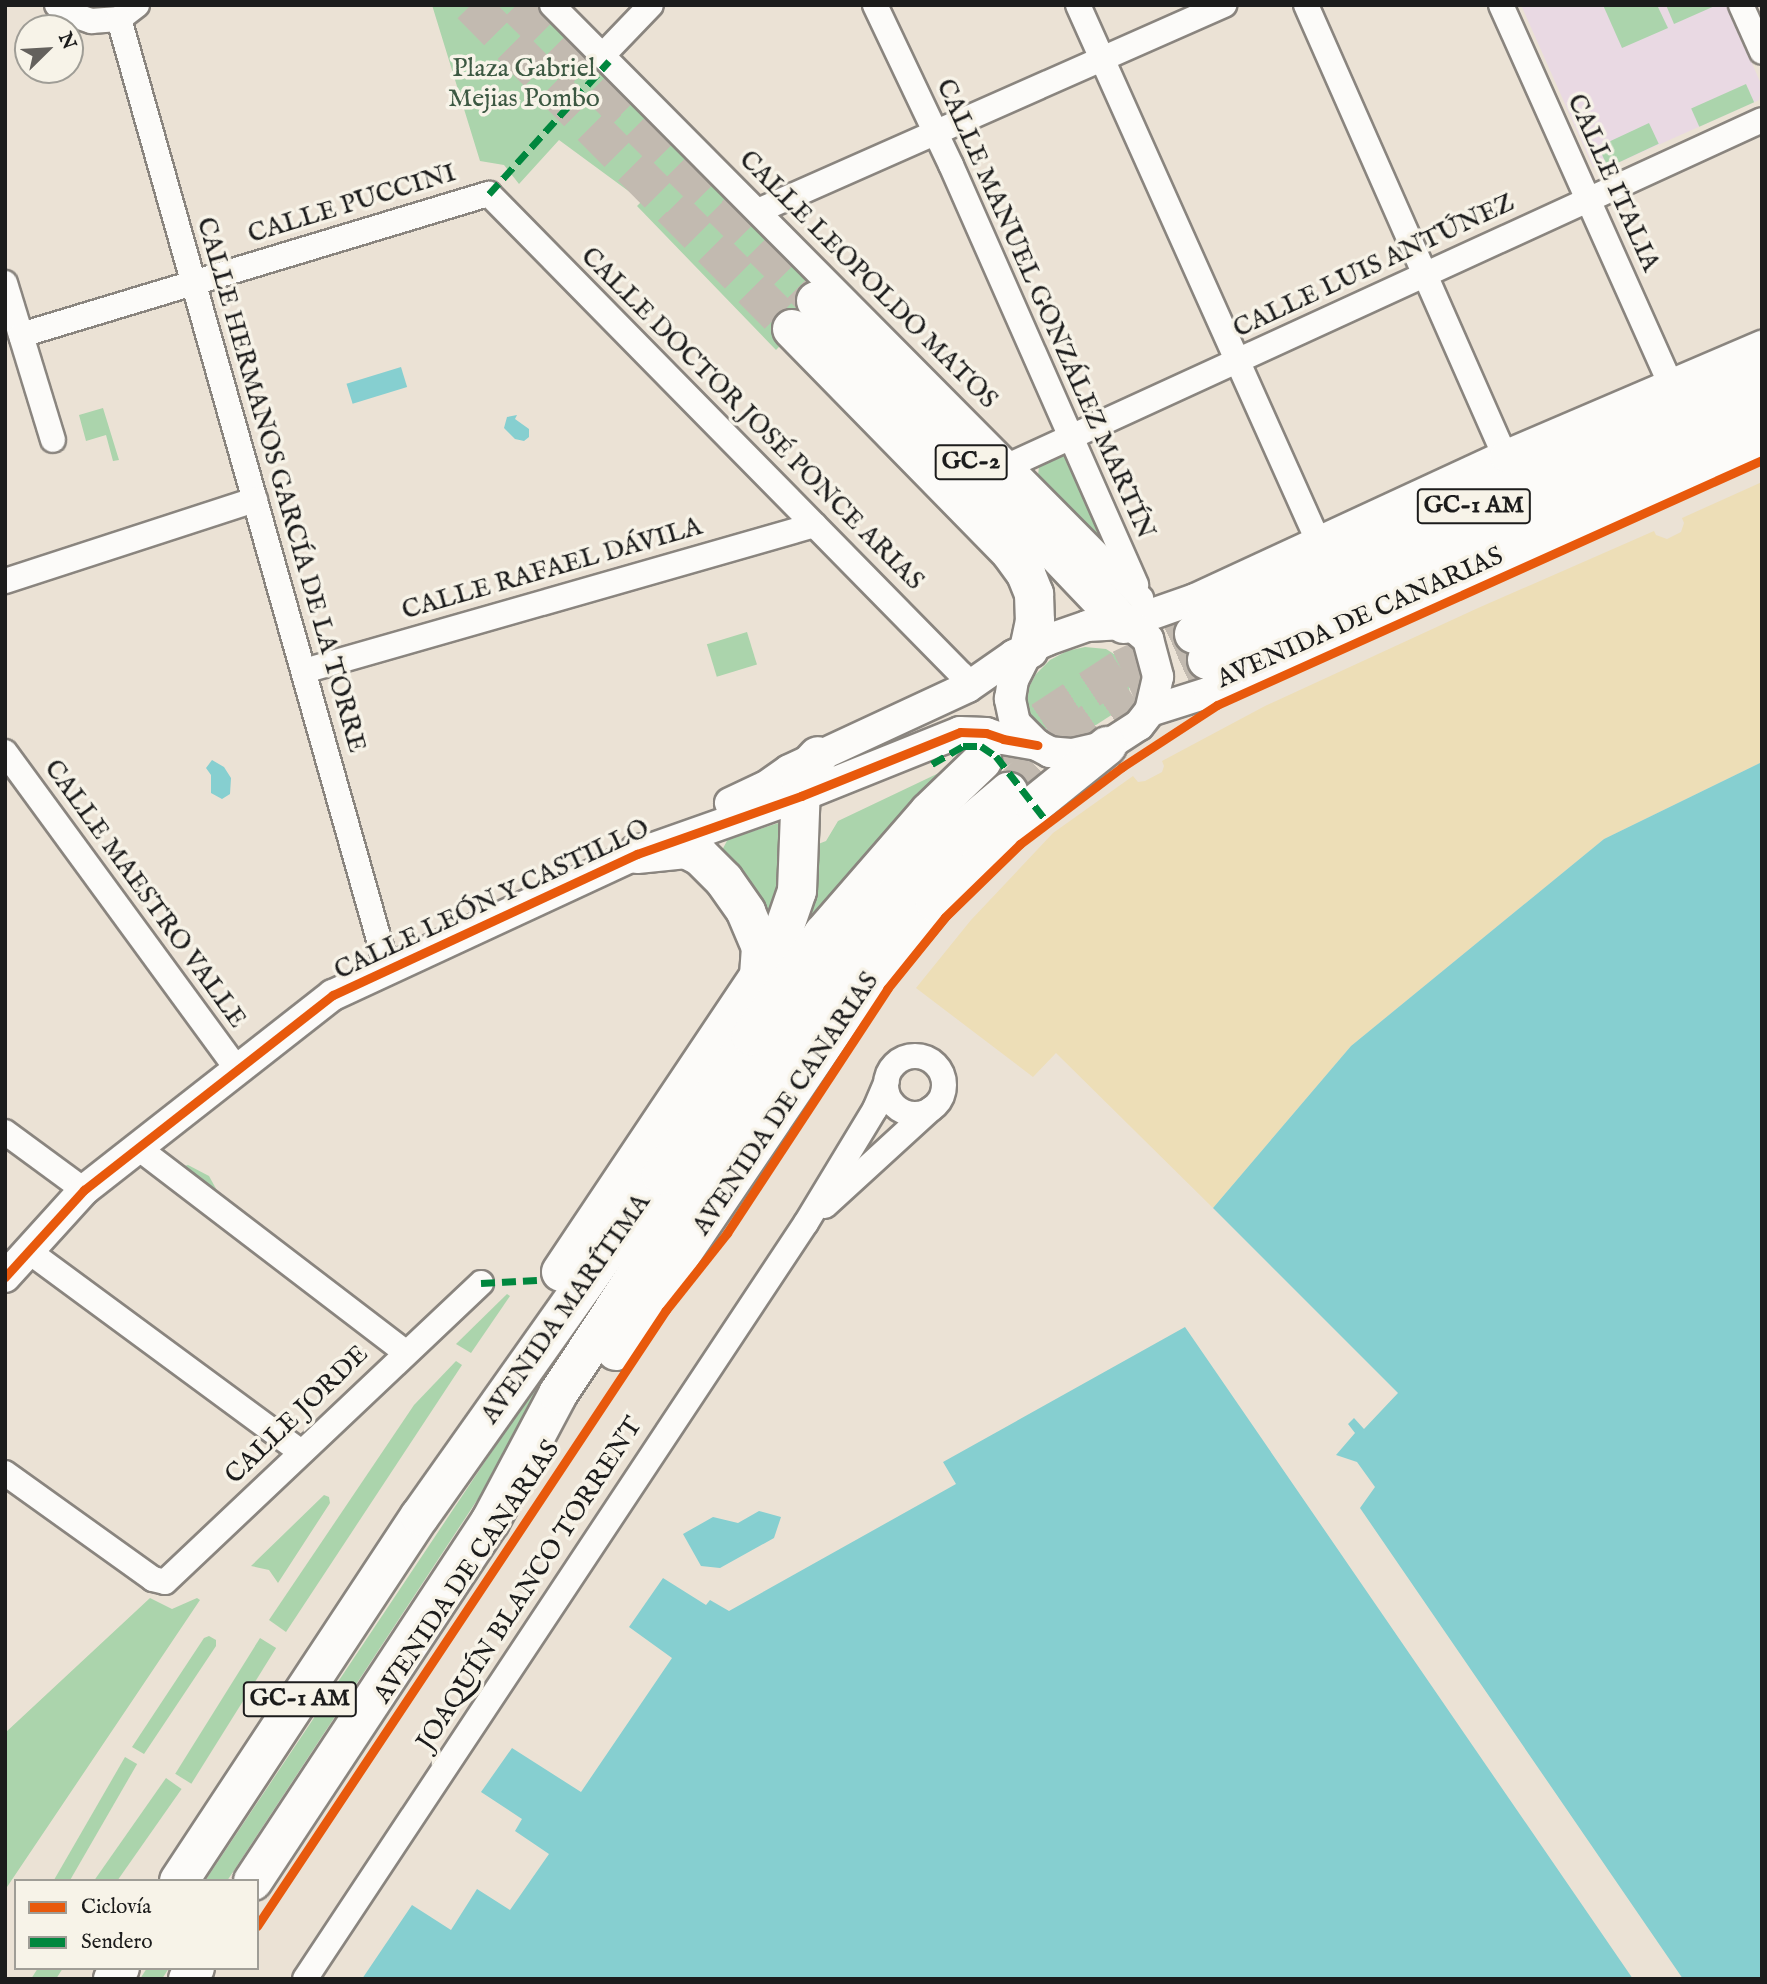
<!DOCTYPE html>
<meta charset="utf-8">
<style>
body{margin:0}
#map{position:relative;width:1767px;height:1984px;overflow:hidden;background:#ebe2d5;font-family:"IM FELL English",serif}
div>[style]{position:absolute}
[style*='--x']{left:calc(var(--x)*1px);top:calc(var(--y)*1px);width:calc(var(--w)*1px);rotate:calc(var(--a)*1deg)}
.built>*{inset:0;background:#e9d9e3}
.green>*{inset:0;background:#abd4ac;transform-origin:0 0}
.sand>*{inset:0;background:#eddeb7}
.water>*{inset:0;background:#86cfd0;transform-origin:0 0}
.trunk-tunnel>*{height:38px;margin-top:-19px;transform-origin:0;background:repeating-linear-gradient(90deg,#c2bab0 0 38px,transparent 0 57px)}
.roads{filter:drop-shadow(2px 0 #8a857f) drop-shadow(-2px 0 #8a857f) drop-shadow(0 2px #8a857f) drop-shadow(0 -2px #8a857f)}
.minor>*{height:24px;margin:-12px;padding:0 12px;transform-origin:12px;border-radius:12px;background:#fcfbf9}
.minor>.ring{margin:-12px;padding:0;box-sizing:content-box;background:none;border:24px solid #fcfbf9;border-radius:50%}
.tertiary>*{height:30px;margin:-15px;padding:0 15px;transform-origin:15px;border-radius:15px;background:#fcfbf9}
.trunk>*{height:38px;margin:-19px;padding:0 19px;transform-origin:19px;border-radius:19px;background:#fcfbf9}
.quiet>*{height:7px;margin-top:-3.5px;transform-origin:0;background:repeating-linear-gradient(90deg,#00873e 0 14px,transparent 0 21px)}
.cycleway>*{height:9px;margin:-4.5px;padding:0 4.5px;transform-origin:4.5px;border-radius:4.5px;background:#e8590c}
span{translate:-50% -50%;white-space:nowrap;text-align:center;line-height:1.15;-webkit-text-stroke:7px #f7f3e8;paint-order:stroke}
.shield-label span{padding:2px 5px;background:#f7f3e8;border:2px solid;border-radius:5px;-webkit-text-stroke-width:0}
.shield-label{font-size:24px;color:#1c1c1c;font-weight:700}
.park-label{font-size:26px;color:#3c5842}
.street-label{font-size:26px;color:#1c1c1c}
.frame{position:absolute;inset:0;border:7px solid #1c1c1c;pointer-events:none}
.legend{position:absolute;left:14px;top:1879px;width:245px;height:91px;box-sizing:border-box;background:#f7f3e8;border:2px solid #9f9d96;margin:0;padding:9px 12px;list-style:none;font-size:21px;color:#1c1c1c}
.legend li{display:flex;align-items:center;gap:14px;height:35px}
.legend b{width:35px;border:2px solid #9f9d96}
.north{position:absolute;left:14px;top:14px;width:70px;height:70px;box-sizing:border-box;background:#f7f3e8;border:2px solid #9f9d96;border-radius:50%;rotate:66deg;font-size:19px;font-weight:700;line-height:28px;text-align:center;color:#1c1c1c}
.north::after{content:'';display:block;margin:auto;width:24px;height:32px;background:#64615d;clip-path:polygon(50% 0,100% 100%,50% 72%,0 100%)}
</style>
<div id="map">
<div class="built">
<i style="clip-path:polygon(1521px 5px,1726px 5px,1762px 86px,1759px 100px,1602px 170px,1593px 167px)"></i>
</div>
<div class="green">
<i style="clip-path:polygon(432px 5px,535px 5px,595px 60px,828px 296px,776px 350px,637px 206px,642px 201px,559px 140px,519px 184px,504px 165px,480px 161px)"></i>
<i style="clip-path:polygon(1603px 5px,1657px 5px,1668px 28px,1622px 48px)"></i>
<i style="clip-path:polygon(1666px 5px,1717px 5px,1674px 24px)"></i>
<i style="left:1746px;top:84px;width:20px;height:60px;rotate:66deg"></i>
<i style="left:1649px;top:123px;width:23px;height:56px;rotate:65deg"></i>
<i style="clip-path:polygon(103px 408px,119px 460px,113px 461px,106px 435px,86px 441px,79px 415px)"></i>
<i style="clip-path:polygon(1067px 450px,1104px 537px,1098px 537px,1038px 476px,1039px 466px)"></i>
<i style="left:747px;top:632px;width:34px;height:42px;rotate:73deg"></i>
<i style="clip-path:polygon(1085px 647px,1106px 649px,1122px 659px,1131px 674px,1129px 693px,1113px 714px,1096px 725px,1071px 731px,1049px 730px,1040px 726px,1029px 713px,1027px 704px,1029px 687px,1036px 674px,1050px 660px,1067px 651px)"></i>
<i style="clip-path:polygon(962px 762px,812px 921px,813px 846px,826px 841px,838px 821px)"></i>
<i style="clip-path:polygon(785px 821px,787px 822px,773px 927px,720px 854px,728px 839px)"></i>
<i style="clip-path:polygon(188px 1165px,209px 1176px,220px 1196px,178px 1168px)"></i>
<i style="clip-path:polygon(617px 1264px,622px 1267px,529px 1421px,227px 1881px,205px 1881px)"></i>
<i style="clip-path:polygon(507px 1294px,510px 1296px,471px 1353px,456px 1344px)"></i>
<i style="clip-path:polygon(456px 1361px,462px 1365px,286px 1632px,269px 1620px,414px 1405px)"></i>
<i style="clip-path:polygon(324px 1495px,329px 1497px,330px 1503px,278px 1583px,269px 1570px,251px 1566px)"></i>
<i style="clip-path:polygon(150px 1598px,172px 1609px,197px 1598px,200px 1600px,5px 1890px,5px 1733px)"></i>
<i style="clip-path:polygon(209px 1636px,216px 1640px,216px 1646px,144px 1754px,132px 1747px,204px 1638px)"></i>
<i style="left:260px;top:1638px;width:19px;height:160px;rotate:32deg"></i>
<i style="left:125px;top:1757px;width:14px;height:149px;rotate:30deg"></i>
<i style="left:166px;top:1778px;width:19px;height:124px;rotate:35deg"></i>
<i style="clip-path:polygon(38px 1968px,63px 1968px,56px 1979px,31px 1979px)"></i>
<i style="clip-path:polygon(147px 1968px,169px 1968px,162px 1979px,140px 1979px)"></i>
</div>
<div class="sand">
<i style="clip-path:polygon(1762px 482px,1762px 762px,1604px 839px,1351px 1046px,1213px 1208px,1056px 1053px,1033px 1077px,916px 988px,971px 920px,1053px 833px,1133px 776px,1138px 782px,1145px 781px,1162px 772px,1164px 766px,1162px 761px,1265px 706px,1478px 608px,1654px 531px,1656px 535px,1667px 539px,1681px 532px,1684px 523px,1682px 518px)"></i>
</div>
<div class="water">
<i style="left:401px;top:367px;width:21px;height:57px;rotate:73deg"></i>
<i style="clip-path:polygon(517px 415px,515px 419px,529px 429px,529px 437px,524px 441px,515px 439px,504px 428px,507px 417px)"></i>
<i style="clip-path:polygon(212px 760px,224px 767px,231px 778px,230px 794px,222px 799px,211px 793px,211px 775px,206px 768px)"></i>
<i style="clip-path:polygon(1762px 762px,1762px 1979px,1683px 1979px,1360px 1508px,1375px 1487px,1357px 1462px,1336px 1455px,1355px 1433px,1348px 1424px,1354px 1418px,1364px 1429px,1398px 1393px,1213px 1208px,1351px 1046px,1604px 839px)"></i>
<i style="clip-path:polygon(1185px 1327px,1633px 1979px,362px 1979px,412px 1905px,451px 1930px,477px 1889px,510px 1910px,549px 1854px,515px 1831px,522px 1819px,481px 1792px,512px 1748px,581px 1792px,672px 1658px,629px 1627px,663px 1578px,706px 1605px,710px 1600px,729px 1611px,956px 1484px,943px 1462px)"></i>
<i style="clip-path:polygon(759px 1511px,781px 1517px,774px 1538px,720px 1568px,701px 1566px,683px 1534px,713px 1517px,738px 1523px)"></i>
</div>
<div class="trunk-tunnel">
<i style="--x:471;--y:5;--w:456;--a:45.3"></i>
<i style="--x:516;--y:5;--w:421;--a:44.6"></i>
<i style="--x:994;--y:752;--w:152;--a:-33.2"></i>
<i style="--x:1121;--y:669;--w:81;--a:-25.6"></i>
<i style="--x:1008;--y:792;--w:72;--a:-42.8"></i>
<i style="--x:1061;--y:743;--w:86;--a:-34.6"></i>
<i style="--x:1132;--y:694;--w:82;--a:-24.4"></i>
</div>
<div class="roads">
<div class="minor">
<i style="--x:57;--y:5;--w:11;--a:41"></i>
<i style="--x:65;--y:12;--w:28;--a:19"></i>
<i style="--x:91;--y:21;--w:28;--a:-4"></i>
<i style="--x:137;--y:5;--w:23;--a:142"></i>
<i style="--x:119;--y:19;--w:986;--a:74.23"></i>
<i style="--x:552;--y:5;--w:836;--a:45.19"></i>
<i style="--x:875;--y:5;--w:177;--a:64.6"></i>
<i style="--x:951;--y:165;--w:459;--a:66.2"></i>
<i style="--x:1078;--y:5;--w:590;--a:65.87"></i>
<i style="--x:1306;--y:5;--w:493;--a:66.2"></i>
<i style="--x:1501;--y:5;--w:416;--a:65.9"></i>
<i style="--x:1741;--y:5;--w:51;--a:65.9"></i>
<i style="--x:603;--y:55;--w:69;--a:-46.2"></i>
<i style="--x:758;--y:211;--w:510;--a:-23.85"></i>
<i style="--x:5;--y:283;--w:164;--a:73"></i>
<i style="--x:21;--y:335;--w:489;--a:-16.8"></i>
<i style="--x:489;--y:194;--w:673;--a:45.48"></i>
<i style="--x:961;--y:674;--w:15;--a:62"></i>
<i style="--x:1010;--y:465;--w:827;--a:-24.64"></i>
<i style="--x:5;--y:581;--w:263;--a:-18"></i>
<i style="--x:304;--y:671;--w:531;--a:-15.95"></i>
<i style="--x:5;--y:752;--w:394;--a:53.8"></i>
<i class="ring" style="left:886px;top:1056px;width:34px;height:34px"></i>
<i style="--x:5;--y:1132;--w:98;--a:36.3"></i>
<i style="--x:137;--y:1147;--w:337;--a:37.4"></i>
<i style="--x:825;--y:1206;--w:145;--a:-42.5"></i>
<i style="--x:27;--y:1250;--w:340;--a:36.4"></i>
<i style="--x:5;--y:1473;--w:182;--a:35.6"></i>
<i style="--x:153;--y:1579;--w:12;--a:14"></i>
<i style="--x:165;--y:1582;--w:435;--a:-43.4"></i>
<i style="--x:305;--y:1979;--w:907;--a:-56.47"></i>
<i style="--x:806;--y:1223;--w:133;--a:-58.8"></i>
<i style="--x:875;--y:1109;--w:30;--a:-67"></i>
</div>
<div class="tertiary">
<i style="--x:1124;--y:624;--w:75;--a:-19.4"></i>
<i style="--x:1195;--y:599;--w:341;--a:-24.8"></i>
<i style="--x:1505;--y:456;--w:280;--a:-23.2"></i>
<i style="--x:1150;--y:711;--w:63;--a:-17.6"></i>
<i style="--x:1210;--y:692;--w:607;--a:-24.54"></i>
<i style="--x:730;--y:803;--w:38;--a:-25"></i>
<i style="--x:765;--y:787;--w:29;--a:-35"></i>
<i style="--x:789;--y:770;--w:197;--a:-24.9"></i>
<i style="--x:968;--y:687;--w:56;--a:-34.8"></i>
<i style="--x:1014;--y:655;--w:36;--a:-24"></i>
<i style="--x:1047;--y:640;--w:42;--a:-19.3"></i>
<i style="--x:1087;--y:626;--w:37;--a:-3"></i>
<i style="--x:1124;--y:624;--w:13;--a:23"></i>
<i style="--x:1136;--y:629;--w:16;--a:40"></i>
<i style="--x:1148;--y:639;--w:39;--a:75"></i>
<i style="--x:1158;--y:677;--w:35;--a:103"></i>
<i style="--x:1150;--y:711;--w:18;--a:128"></i>
<i style="--x:1139;--y:725;--w:38;--a:147"></i>
<i style="--x:1107;--y:746;--w:37;--a:167"></i>
<i style="--x:1071;--y:754;--w:21;--a:-175"></i>
<i style="--x:1050;--y:752;--w:15;--a:-152"></i>
<i style="--x:1037;--y:745;--w:31;--a:-135"></i>
<i style="--x:1015;--y:723;--w:25;--a:-102"></i>
<i style="--x:1010;--y:699;--w:19;--a:-81"></i>
<i style="--x:1013;--y:680;--w:35;--a:-63"></i>
<i style="--x:5;--y:1277;--w:118;--a:-47.8"></i>
<i style="--x:84;--y:1190;--w:316;--a:-38.1"></i>
<i style="--x:333;--y:995;--w:335;--a:-24.9"></i>
<i style="--x:637;--y:854;--w:174;--a:-19.5"></i>
<i style="--x:801;--y:796;--w:171;--a:-21.9"></i>
<i style="--x:960;--y:732;--w:26;--a:2"></i>
<i style="--x:986;--y:733;--w:18;--a:19"></i>
<i style="--x:1003;--y:739;--w:35;--a:10"></i>
</div>
<div class="trunk">
<i style="--x:816;--y:301;--w:446;--a:46.4"></i>
<i style="--x:792;--y:329;--w:313;--a:45.6"></i>
<i style="--x:1011;--y:553;--w:26;--a:54"></i>
<i style="--x:1026;--y:574;--w:22;--a:68"></i>
<i style="--x:1034;--y:594;--w:27;--a:88"></i>
<i style="--x:1035;--y:621;--w:29;--a:102"></i>
<i style="--x:1194;--y:634;--w:625;--a:-24.6"></i>
<i style="--x:1207;--y:660;--w:609;--a:-24.33"></i>
<i style="--x:637;--y:854;--w:49;--a:-5.8"></i>
<i style="--x:686;--y:849;--w:16;--a:27"></i>
<i style="--x:700;--y:856;--w:34;--a:45"></i>
<i style="--x:724;--y:880;--w:39;--a:55"></i>
<i style="--x:746;--y:912;--w:38;--a:67"></i>
<i style="--x:761;--y:947;--w:28;--a:94"></i>
<i style="--x:561;--y:1272;--w:389;--a:-56.2"></i>
<i style="--x:777;--y:949;--w:61;--a:-71"></i>
<i style="--x:797;--y:891;--w:103;--a:-87.8"></i>
<i style="--x:801;--y:788;--w:21;--a:-73"></i>
<i style="--x:807;--y:768;--w:16;--a:-47"></i>
<i style="--x:616;--y:1351;--w:420;--a:-55.9"></i>
<i style="--x:852;--y:1003;--w:130;--a:-50.3"></i>
<i style="--x:935;--y:903;--w:139;--a:-44.7"></i>
<i style="--x:1034;--y:805;--w:94;--a:-38.9"></i>
<i style="--x:179;--y:1881;--w:437;--a:-56.6"></i>
<i style="--x:420;--y:1516;--w:418;--a:-54.7"></i>
<i style="--x:661;--y:1175;--w:166;--a:-57.1"></i>
<i style="--x:751;--y:1036;--w:125;--a:-54.8"></i>
<i style="--x:823;--y:934;--w:162;--a:-49"></i>
<i style="--x:929;--y:812;--w:74;--a:-43.9"></i>
<i style="--x:253;--y:1881;--w:430;--a:-56.6"></i>
<i style="--x:490;--y:1522;--w:145;--a:-62"></i>
<i style="--x:558;--y:1394;--w:520;--a:-56.62"></i>
<i style="--x:844;--y:960;--w:82;--a:-51.4"></i>
<i style="--x:895;--y:896;--w:79;--a:-45"></i>
<i style="--x:951;--y:840;--w:75;--a:-40.1"></i>
<i style="--x:113;--y:1979;--w:13;--a:-58"></i>
<i style="--x:188;--y:1979;--w:13;--a:-58"></i>
</div>
</div>
<div class="quiet">
<i style="--x:489;--y:194;--w:179;--a:-47.9"></i>
<i style="--x:932;--y:764;--w:36;--a:-30"></i>
<i style="--x:963;--y:746;--w:18;--a:0"></i>
<i style="--x:981;--y:746;--w:18;--a:34"></i>
<i style="--x:996;--y:756;--w:85;--a:52.2"></i>
<i style="--x:481;--y:1283;--w:56;--a:-3.1"></i>
</div>
<div class="cycleway">
<i style="--x:5;--y:1277;--w:118;--a:-47.8"></i>
<i style="--x:84;--y:1190;--w:316;--a:-38.1"></i>
<i style="--x:333;--y:995;--w:335;--a:-24.9"></i>
<i style="--x:637;--y:854;--w:174;--a:-19.5"></i>
<i style="--x:801;--y:796;--w:171;--a:-21.9"></i>
<i style="--x:960;--y:732;--w:26;--a:2"></i>
<i style="--x:986;--y:733;--w:18;--a:19"></i>
<i style="--x:1003;--y:739;--w:35;--a:10"></i>
<i style="--x:257;--y:1926;--w:739;--a:-56.42"></i>
<i style="--x:666;--y:1310;--w:98;--a:-51.6"></i>
<i style="--x:727;--y:1233;--w:292;--a:-56.7"></i>
<i style="--x:887;--y:989;--w:92;--a:-51.1"></i>
<i style="--x:945;--y:917;--w:105;--a:-44.2"></i>
<i style="--x:1020;--y:844;--w:128;--a:-37"></i>
<i style="--x:1122;--y:767;--w:113;--a:-33.1"></i>
<i style="--x:1217;--y:705;--w:598;--a:-24.21"></i>
</div>
<div class="shield-label">
<span style="left:971px;top:462px">GC-2</span>
<span style="left:1474px;top:506px">GC-1 AM</span>
<span style="left:300px;top:1699px">GC-1 AM</span>
</div>
<div class="park-label">
<span style="left:524px;top:84px">Plaza Gabriel<br>Mejias Pombo</span>
</div>
<div class="street-label">
<span style="left:1613px;top:183px;rotate:66deg">CALLE ITALIA</span>
<span style="left:352px;top:204px;rotate:-17deg">CALLE PUCCINI</span>
<span style="left:1374px;top:266px;rotate:-25deg">CALLE LUIS ANTÚNEZ</span>
<span style="left:868px;top:280px;rotate:45deg">CALLE LEOPOLDO MATOS</span>
<span style="left:1045px;top:309px;rotate:66deg">CALLE MANUEL GONZÁLEZ MARTÍN</span>
<span style="left:752px;top:419px;rotate:45deg">CALLE DOCTOR JOSÉ PONCE ARIAS</span>
<span style="left:281px;top:485px;rotate:74deg">CALLE HERMANOS GARCÍA DE LA TORRE</span>
<span style="left:552px;top:569px;rotate:-16deg">CALLE RAFAEL DÁVILA</span>
<span style="left:1360px;top:618px;rotate:-24deg">AVENIDA DE CANARIAS</span>
<span style="left:145px;top:894px;rotate:54deg">CALLE MAESTRO VALLE</span>
<span style="left:492px;top:900px;rotate:-25deg">CALLE LEÓN Y CASTILLO</span>
<span style="left:786px;top:1104px;rotate:-56deg">AVENIDA DE CANARIAS</span>
<span style="left:566px;top:1309px;rotate:-55deg">AVENIDA MARÍTIMA</span>
<span style="left:297px;top:1415px;rotate:-44deg">CALLE JORDE</span>
<span style="left:467px;top:1572px;rotate:-56deg">AVENIDA DE CANARIAS</span>
<span style="left:530px;top:1584px;rotate:-57deg">JOAQUÍN BLANCO TORRENT</span>
</div>
<div class="frame"></div>
<ul class="legend">
<li><b style="height:9px;background:#e8590c"></b>Ciclovía</li>
<li><b style="height:9px;background:#00873e"></b>Sendero</li>
</ul>
<div class="north">N</div>
</div>
